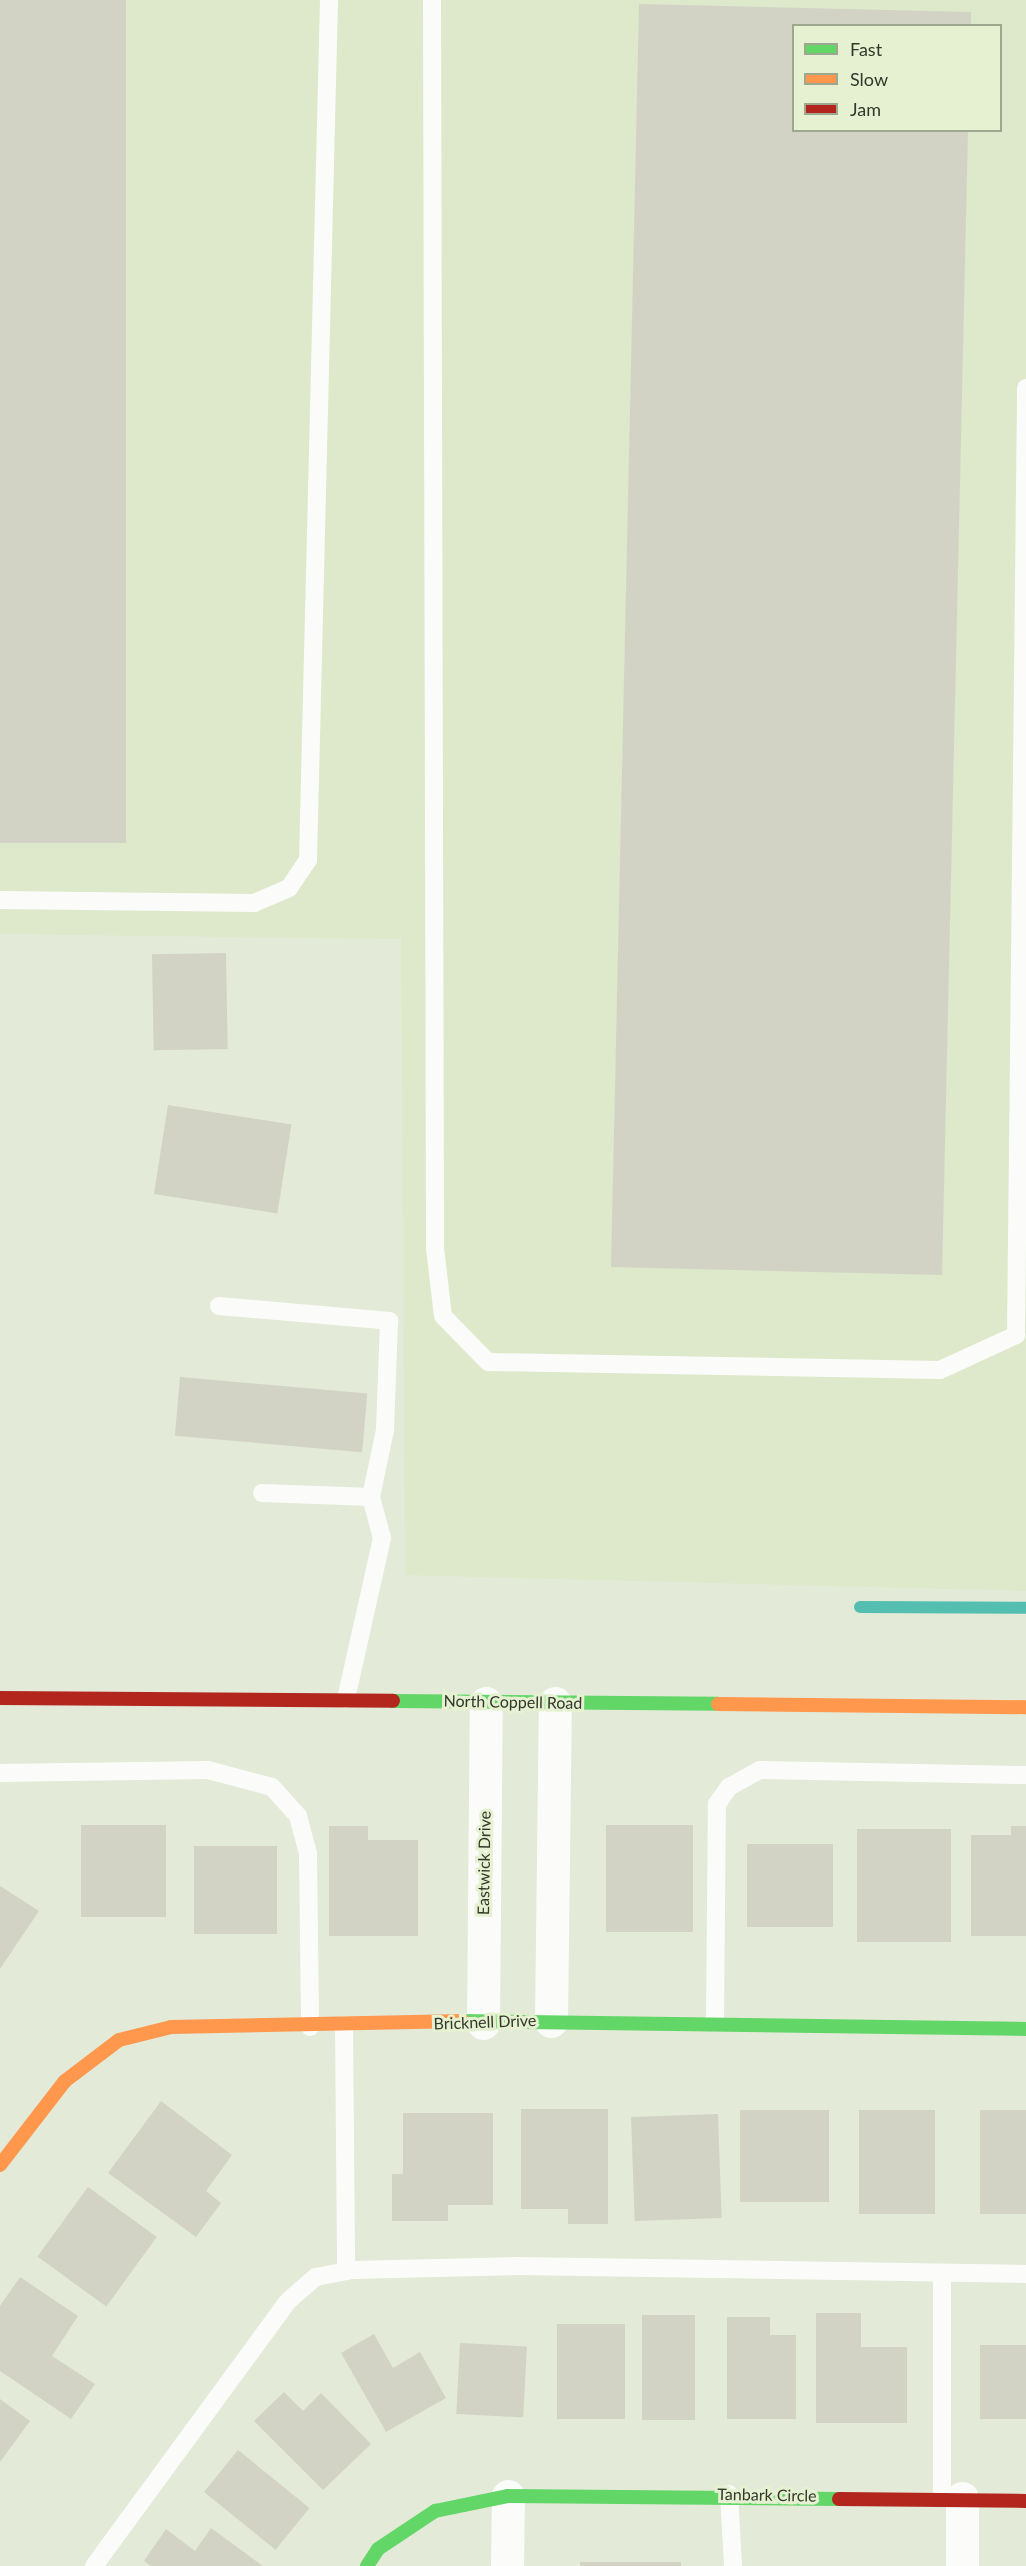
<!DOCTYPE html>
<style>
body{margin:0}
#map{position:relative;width:1026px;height:2566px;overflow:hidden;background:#e3ead8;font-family:Lato,sans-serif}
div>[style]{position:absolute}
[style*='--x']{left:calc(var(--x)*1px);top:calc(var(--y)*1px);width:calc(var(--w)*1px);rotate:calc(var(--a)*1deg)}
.built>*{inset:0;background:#dee8cb}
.stream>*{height:12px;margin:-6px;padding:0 6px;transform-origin:6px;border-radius:6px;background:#54bfb1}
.building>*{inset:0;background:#d2d3c5;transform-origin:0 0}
.lane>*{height:18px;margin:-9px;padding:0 9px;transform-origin:9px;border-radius:9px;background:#fbfcf9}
.street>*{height:33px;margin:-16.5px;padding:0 16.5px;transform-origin:16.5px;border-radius:16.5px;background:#fbfcf9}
.fast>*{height:14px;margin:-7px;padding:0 7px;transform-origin:7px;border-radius:7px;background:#63d668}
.slow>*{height:14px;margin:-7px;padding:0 7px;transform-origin:7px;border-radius:7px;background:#ff974d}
.jam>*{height:14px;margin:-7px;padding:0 7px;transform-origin:7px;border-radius:7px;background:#b3261e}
span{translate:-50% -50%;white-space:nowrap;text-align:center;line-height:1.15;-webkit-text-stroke:6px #e5f1d1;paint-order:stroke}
.street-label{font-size:16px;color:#33382b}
.legend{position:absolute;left:792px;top:24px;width:210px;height:108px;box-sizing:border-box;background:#e5f1d1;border:2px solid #9ea78f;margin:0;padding:8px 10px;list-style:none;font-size:18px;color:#33382b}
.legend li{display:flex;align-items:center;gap:12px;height:30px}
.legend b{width:30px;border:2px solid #9ea78f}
</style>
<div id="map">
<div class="built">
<i style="clip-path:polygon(evenodd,0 0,1026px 0,1026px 1591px,405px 1575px,401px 939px,0 934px,0 0,794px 26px,1000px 26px,1000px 130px,794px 130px,794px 26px)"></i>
</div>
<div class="stream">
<i style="--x:860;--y:1607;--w:166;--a:0.3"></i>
</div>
<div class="building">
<i style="left:0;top:0;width:126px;height:843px"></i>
<i style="clip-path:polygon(639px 4px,971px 12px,971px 26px,794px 26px,794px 130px,968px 130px,942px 1275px,611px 1267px)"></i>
<i style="left:226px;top:953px;width:96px;height:74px;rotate:89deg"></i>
<i style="left:168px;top:1105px;width:125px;height:90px;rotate:9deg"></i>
<i style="left:180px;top:1377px;width:188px;height:59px;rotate:5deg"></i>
<i style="left:81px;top:1825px;width:85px;height:92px"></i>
<i style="left:606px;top:1825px;width:87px;height:107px"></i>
<i style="clip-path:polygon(329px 1826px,368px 1826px,368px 1840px,418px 1840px,418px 1936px,329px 1936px)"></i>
<i style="clip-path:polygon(1011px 1826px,1026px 1826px,1026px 1936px,971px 1936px,971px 1835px,1011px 1835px)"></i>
<i style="left:857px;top:1829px;width:94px;height:113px"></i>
<i style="left:747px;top:1844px;width:86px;height:83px"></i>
<i style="left:194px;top:1846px;width:83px;height:88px"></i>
<i style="clip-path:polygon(0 1886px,39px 1911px,0 1969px)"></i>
<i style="clip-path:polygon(161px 2101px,232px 2155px,206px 2191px,221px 2203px,196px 2237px,108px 2173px)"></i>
<i style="clip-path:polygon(521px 2109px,608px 2109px,608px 2224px,568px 2224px,568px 2209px,521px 2209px)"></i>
<i style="left:740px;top:2110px;width:89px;height:92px"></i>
<i style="left:859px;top:2110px;width:76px;height:104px"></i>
<i style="left:980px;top:2110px;width:46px;height:104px"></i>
<i style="clip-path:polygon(403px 2113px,493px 2113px,493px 2205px,448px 2205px,448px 2221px,392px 2221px,392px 2174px,403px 2174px)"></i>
<i style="left:718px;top:2114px;width:104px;height:87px;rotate:88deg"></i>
<i style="left:88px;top:2187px;width:85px;height:86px;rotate:36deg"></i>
<i style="clip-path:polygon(20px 2277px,78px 2316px,52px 2356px,95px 2384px,71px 2419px,0 2371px,0 2306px)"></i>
<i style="clip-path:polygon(816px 2313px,861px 2313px,861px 2347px,907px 2347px,907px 2423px,816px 2423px)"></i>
<i style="left:642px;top:2315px;width:53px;height:105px"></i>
<i style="clip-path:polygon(727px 2317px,770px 2317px,770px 2335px,796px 2335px,796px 2419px,727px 2419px)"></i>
<i style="left:557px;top:2324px;width:68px;height:95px"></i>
<i style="clip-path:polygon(374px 2334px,393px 2368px,420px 2352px,446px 2398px,386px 2432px,341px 2353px)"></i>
<i style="left:460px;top:2343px;width:67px;height:71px;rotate:3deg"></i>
<i style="left:980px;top:2345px;width:46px;height:74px"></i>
<i style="clip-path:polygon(284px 2392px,303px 2411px,321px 2393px,371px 2444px,323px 2490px,254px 2421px)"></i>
<i style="clip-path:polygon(0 2399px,30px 2421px,0 2462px)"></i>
<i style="left:238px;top:2450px;width:92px;height:54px;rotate:39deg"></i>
<i style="clip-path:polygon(211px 2528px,263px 2566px,151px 2566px,144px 2561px,166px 2529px,195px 2551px)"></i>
<i style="left:580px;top:2562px;width:101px;height:4px"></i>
</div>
<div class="lane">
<i style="--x:432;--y:0;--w:1248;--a:89.86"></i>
<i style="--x:435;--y:1248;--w:68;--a:83.3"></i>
<i style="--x:443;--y:1316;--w:64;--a:45.6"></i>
<i style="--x:488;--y:1362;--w:452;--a:1"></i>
<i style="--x:940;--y:1370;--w:84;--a:-24.7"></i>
<i style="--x:1016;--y:1335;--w:947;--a:-89.39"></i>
<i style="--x:0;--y:900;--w:254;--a:0.7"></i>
<i style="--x:254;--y:903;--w:38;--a:-23"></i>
<i style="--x:289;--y:888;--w:34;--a:-56"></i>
<i style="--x:308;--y:860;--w:860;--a:-88.6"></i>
<i style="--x:219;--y:1306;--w:171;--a:5"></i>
<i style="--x:389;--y:1321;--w:109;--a:92.1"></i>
<i style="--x:385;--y:1430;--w:68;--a:101.8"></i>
<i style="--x:371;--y:1497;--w:42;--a:75"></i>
<i style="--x:382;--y:1538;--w:165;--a:102.6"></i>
<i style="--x:262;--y:1493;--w:109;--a:2.1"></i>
<i style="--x:0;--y:1773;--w:208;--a:-0.8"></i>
<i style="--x:208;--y:1770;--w:66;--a:14.9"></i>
<i style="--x:272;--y:1787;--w:39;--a:48"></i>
<i style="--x:298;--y:1816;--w:39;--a:75"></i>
<i style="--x:308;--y:1854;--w:173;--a:89.3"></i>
<i style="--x:715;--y:2022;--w:218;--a:-89.5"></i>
<i style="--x:717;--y:1804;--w:21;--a:-55"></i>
<i style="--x:729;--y:1787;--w:35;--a:-29"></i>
<i style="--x:760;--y:1770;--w:266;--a:1.1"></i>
<i style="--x:344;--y:2025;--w:246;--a:89.5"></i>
<i style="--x:942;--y:2273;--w:225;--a:90"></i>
<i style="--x:729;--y:2494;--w:72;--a:86.8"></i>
<i style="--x:94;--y:2566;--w:328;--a:-53.8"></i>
<i style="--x:288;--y:2301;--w:37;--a:-41"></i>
<i style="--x:316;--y:2277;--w:38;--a:-11"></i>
<i style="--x:353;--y:2270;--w:165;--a:-1.4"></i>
<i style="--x:518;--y:2266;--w:508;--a:0.9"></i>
</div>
<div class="street">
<i style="--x:551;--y:2021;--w:318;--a:-89.3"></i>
<i style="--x:483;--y:2023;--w:320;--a:-89.5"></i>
<i style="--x:507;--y:2566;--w:70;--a:-89.2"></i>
<i style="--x:962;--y:2566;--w:68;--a:-90"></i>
</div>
<div class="fast">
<i style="--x:393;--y:1701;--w:325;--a:0.5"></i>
<i style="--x:463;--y:2021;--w:563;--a:0.81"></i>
<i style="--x:367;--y:2566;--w:20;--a:-57"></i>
<i style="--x:378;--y:2549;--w:69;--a:-33.7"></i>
<i style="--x:435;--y:2511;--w:75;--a:-11.6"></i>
<i style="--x:508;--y:2496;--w:331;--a:0.5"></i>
</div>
<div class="slow">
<i style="--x:718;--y:1704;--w:308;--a:0.6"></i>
<i style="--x:0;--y:2165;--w:106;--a:-52.3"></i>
<i style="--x:65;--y:2081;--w:68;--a:-37.2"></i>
<i style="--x:119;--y:2040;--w:54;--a:-14"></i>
<i style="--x:171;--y:2027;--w:292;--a:-1.2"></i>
</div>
<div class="jam">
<i style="--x:0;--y:1698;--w:393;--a:0.4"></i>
<i style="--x:839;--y:2499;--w:187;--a:0.6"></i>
</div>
<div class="street-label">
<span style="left:513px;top:1702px;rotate:1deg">North Coppell Road</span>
<span style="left:484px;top:1863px;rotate:-89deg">Eastwick Drive</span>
<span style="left:485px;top:2022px;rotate:-2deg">Bricknell Drive</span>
<span style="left:767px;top:2495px;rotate:1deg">Tanbark Circle</span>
</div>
<ul class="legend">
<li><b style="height:8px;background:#63d668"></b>Fast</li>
<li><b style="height:8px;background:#ff974d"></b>Slow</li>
<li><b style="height:8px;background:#b3261e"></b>Jam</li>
</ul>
</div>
